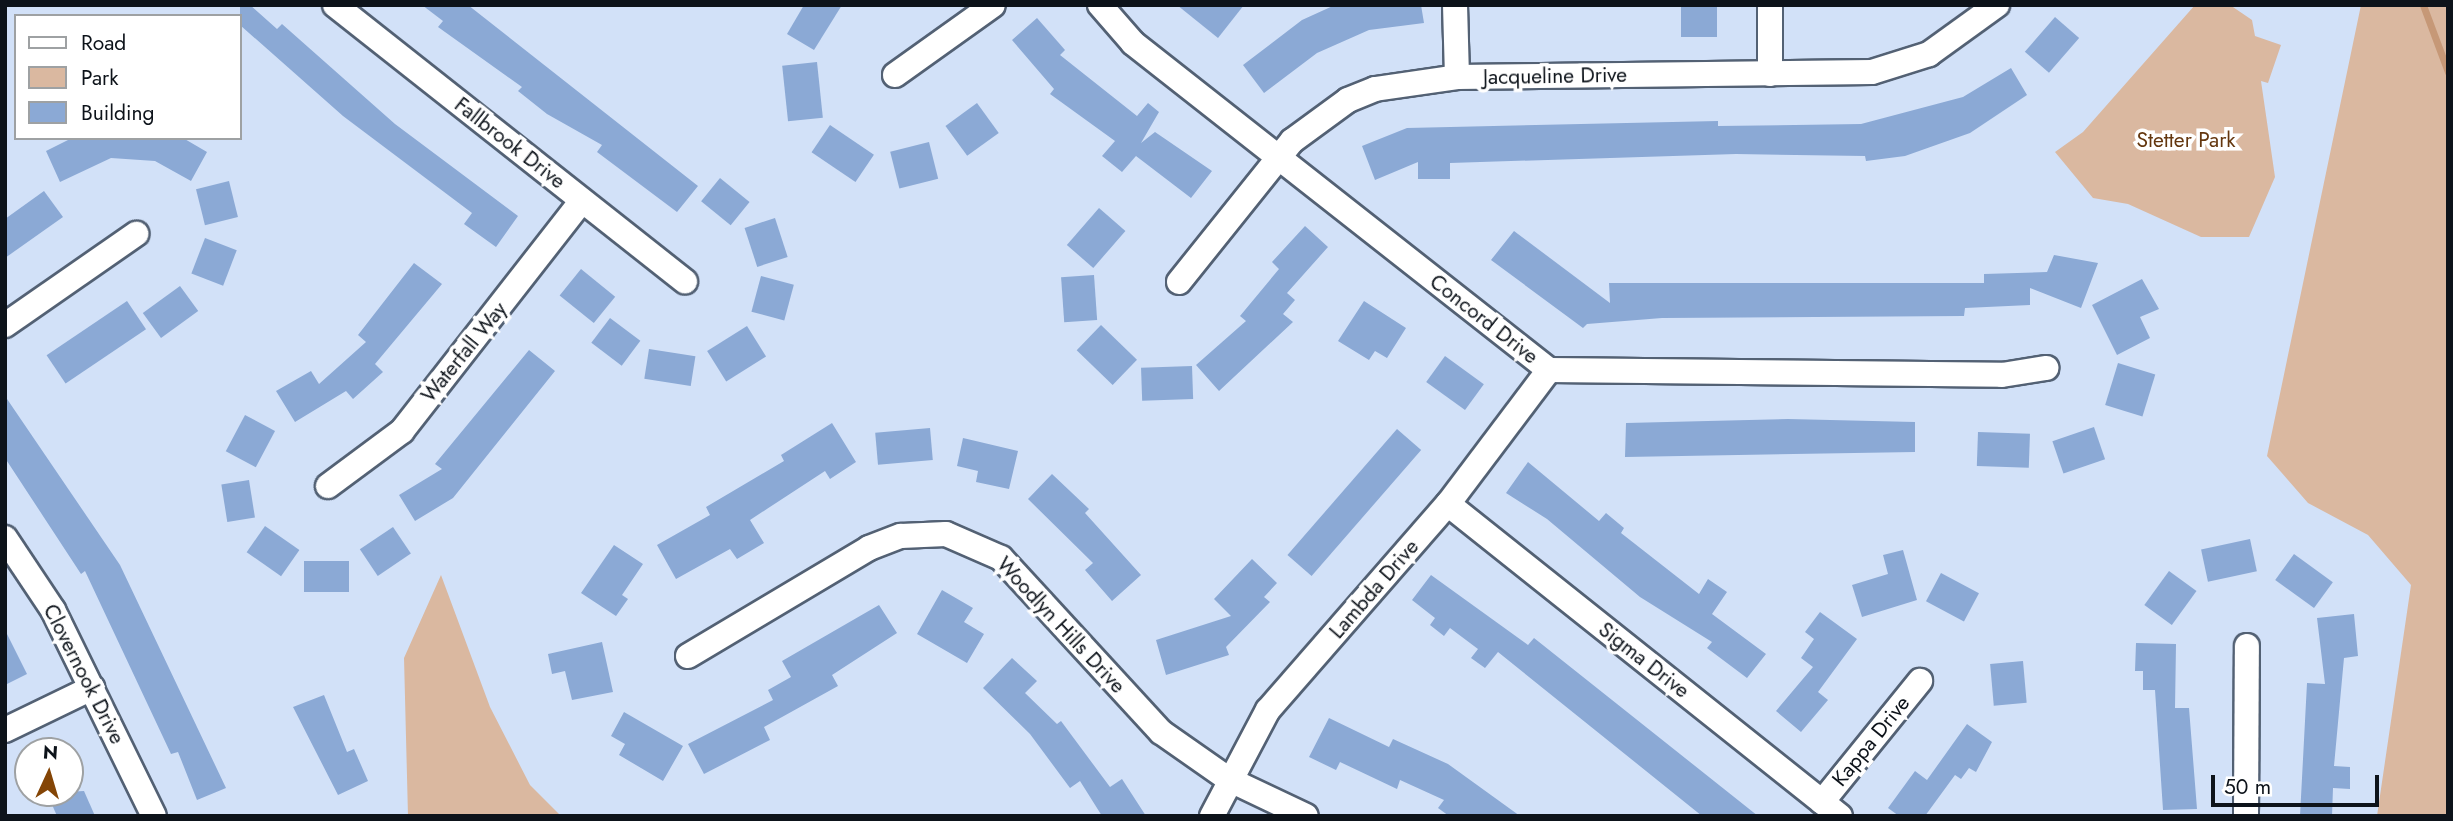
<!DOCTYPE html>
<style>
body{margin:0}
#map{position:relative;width:2453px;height:821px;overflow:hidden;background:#d2e1f8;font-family:Jost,sans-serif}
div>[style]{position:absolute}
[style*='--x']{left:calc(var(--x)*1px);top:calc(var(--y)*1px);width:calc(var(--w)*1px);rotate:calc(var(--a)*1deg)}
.green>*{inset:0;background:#dab8a0}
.stream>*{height:7px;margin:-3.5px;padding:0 3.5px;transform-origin:3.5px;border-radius:3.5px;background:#c69877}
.building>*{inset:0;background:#8ba9d5;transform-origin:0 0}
.roads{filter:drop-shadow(2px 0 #536174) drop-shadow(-2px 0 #536174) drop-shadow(0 2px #536174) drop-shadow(0 -2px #536174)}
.minor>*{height:24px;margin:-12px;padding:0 12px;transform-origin:12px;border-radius:12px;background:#fff}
span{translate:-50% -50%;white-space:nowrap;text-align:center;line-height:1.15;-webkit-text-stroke:7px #fff;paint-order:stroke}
.street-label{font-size:21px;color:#0d131a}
.park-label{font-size:21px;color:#64370f}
.frame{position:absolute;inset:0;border:7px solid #0d131a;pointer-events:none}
.legend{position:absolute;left:14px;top:14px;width:228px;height:126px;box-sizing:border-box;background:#fff;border:2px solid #9ea1a3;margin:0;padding:9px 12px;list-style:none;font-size:21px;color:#0d131a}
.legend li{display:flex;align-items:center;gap:14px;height:35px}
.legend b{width:35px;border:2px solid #9ea1a3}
.north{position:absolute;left:14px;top:737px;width:70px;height:70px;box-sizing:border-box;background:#fff;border:2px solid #9ea1a3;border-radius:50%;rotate:4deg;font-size:19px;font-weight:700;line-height:28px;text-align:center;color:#0d131a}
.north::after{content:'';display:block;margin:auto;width:24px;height:32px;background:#844506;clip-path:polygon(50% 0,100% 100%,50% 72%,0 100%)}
.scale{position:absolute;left:2211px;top:775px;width:168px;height:32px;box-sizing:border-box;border:4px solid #0d131a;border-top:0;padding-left:9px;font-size:21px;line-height:24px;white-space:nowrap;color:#0d131a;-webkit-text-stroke:5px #fff;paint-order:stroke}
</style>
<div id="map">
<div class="green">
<i style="clip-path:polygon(2195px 5px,2230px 5px,2252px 20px,2255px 36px,2281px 45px,2268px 83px,2261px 81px,2275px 177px,2249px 237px,2201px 237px,2128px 204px,2093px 198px,2055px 152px,2083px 132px)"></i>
<i style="clip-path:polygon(2361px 5px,2448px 5px,2448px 816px,2377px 816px,2411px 585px,2368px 535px,2308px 503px,2267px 456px)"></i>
<i style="clip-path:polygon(441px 575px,490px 707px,530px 785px,561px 816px,408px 816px,404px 658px)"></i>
</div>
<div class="stream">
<i style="--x:2423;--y:5;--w:72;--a:69.5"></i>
</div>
<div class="building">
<i style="clip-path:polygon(240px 5px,250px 5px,277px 29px,282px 24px,395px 124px,518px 216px,496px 247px,464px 224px,472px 213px,343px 116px,240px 25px)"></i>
<i style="clip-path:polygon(422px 5px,468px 5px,698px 186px,677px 212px,597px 152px,602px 145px,547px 114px,518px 91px,522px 87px,438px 27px,443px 21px)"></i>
<i style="clip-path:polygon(804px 5px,842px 5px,814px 50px,787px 34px)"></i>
<i style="clip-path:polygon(1177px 5px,1244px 5px,1218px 38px)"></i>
<i style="clip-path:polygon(1335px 5px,1421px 5px,1424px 23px,1369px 30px,1317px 53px,1264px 93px,1243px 65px,1302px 20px)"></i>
<i style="left:1681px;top:5px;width:36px;height:32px"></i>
<i style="left:2055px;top:17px;width:32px;height:46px;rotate:41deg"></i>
<i style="clip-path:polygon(1037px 18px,1065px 50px,1060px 55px,1137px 116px,1148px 103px,1159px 112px,1141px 143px,1155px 132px,1212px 171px,1191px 198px,1136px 156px,1122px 172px,1102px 156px,1115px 141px,1050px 94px,1054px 89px,1012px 40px)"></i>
<i style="left:817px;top:62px;width:56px;height:35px;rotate:84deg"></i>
<i style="clip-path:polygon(2011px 68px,2027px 95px,1970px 133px,1905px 156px,1866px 161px,1865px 156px,1736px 154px,1450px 163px,1450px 179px,1418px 179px,1418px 162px,1375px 180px,1362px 146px,1407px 128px,1718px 121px,1718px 126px,1861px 124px,1963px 97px)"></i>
<i style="left:977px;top:103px;width:37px;height:39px;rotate:54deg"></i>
<i style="left:830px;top:125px;width:53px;height:33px;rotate:34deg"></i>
<i style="clip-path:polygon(72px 138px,183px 138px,207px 152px,191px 181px,155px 161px,111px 158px,60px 182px,46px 151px)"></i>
<i style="left:929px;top:142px;width:38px;height:40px;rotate:76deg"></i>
<i style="left:720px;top:178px;width:38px;height:30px;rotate:39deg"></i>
<i style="left:229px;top:181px;width:37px;height:34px;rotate:76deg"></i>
<i style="clip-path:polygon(44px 191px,63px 217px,5px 258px,5px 219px)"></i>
<i style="left:1099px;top:208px;width:35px;height:49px;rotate:41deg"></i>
<i style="left:775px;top:218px;width:41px;height:32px;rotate:72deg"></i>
<i style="clip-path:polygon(1305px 226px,1328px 247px,1287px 293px,1295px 300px,1283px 314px,1293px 322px,1219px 391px,1196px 365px,1246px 321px,1240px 316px,1279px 269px,1272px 262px)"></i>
<i style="clip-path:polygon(1514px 231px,1610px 303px,1609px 283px,1984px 283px,1984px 274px,2047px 272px,2054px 255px,2098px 263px,2081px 308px,2030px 288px,2030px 305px,1965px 308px,1964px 316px,1662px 318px,1587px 324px,1583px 328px,1491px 260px)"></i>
<i style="left:205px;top:238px;width:34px;height:38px;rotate:21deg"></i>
<i style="clip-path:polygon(414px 263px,442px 284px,375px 364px,383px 372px,353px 399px,346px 391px,295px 422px,276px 391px,311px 371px,319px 384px,366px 342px,358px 335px)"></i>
<i style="left:581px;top:269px;width:44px;height:34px;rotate:39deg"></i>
<i style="left:1094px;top:275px;width:45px;height:33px;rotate:86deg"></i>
<i style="left:761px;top:276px;width:34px;height:37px;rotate:15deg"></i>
<i style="clip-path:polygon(2142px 279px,2159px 309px,2140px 317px,2150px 338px,2117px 355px,2092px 305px)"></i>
<i style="left:180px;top:286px;width:31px;height:46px;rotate:54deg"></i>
<i style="left:127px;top:301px;width:34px;height:97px;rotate:56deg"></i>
<i style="clip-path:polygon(1364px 301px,1406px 328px,1387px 358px,1375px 351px,1369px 360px,1338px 341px)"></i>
<i style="left:610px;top:318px;width:38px;height:31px;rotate:37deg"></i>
<i style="left:1101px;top:325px;width:50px;height:35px;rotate:44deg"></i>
<i style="left:747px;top:326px;width:36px;height:47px;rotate:58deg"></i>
<i style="left:649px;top:349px;width:47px;height:30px;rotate:9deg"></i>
<i style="clip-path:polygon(529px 350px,555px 371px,453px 498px,415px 521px,399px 495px,442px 469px,435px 464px)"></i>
<i style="left:1445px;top:356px;width:48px;height:32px;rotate:36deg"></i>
<i style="left:2118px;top:363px;width:39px;height:44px;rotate:17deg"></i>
<i style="left:1192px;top:366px;width:33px;height:51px;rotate:88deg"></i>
<i style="clip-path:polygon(5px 396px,120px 565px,226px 788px,197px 800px,178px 752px,171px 754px,85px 571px,81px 574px,5px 458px)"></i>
<i style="left:245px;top:415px;width:34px;height:41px;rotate:28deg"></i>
<i style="clip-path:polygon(1788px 419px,1915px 422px,1915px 452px,1625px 457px,1626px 423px)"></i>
<i style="clip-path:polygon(832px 423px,856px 462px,830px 479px,825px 471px,750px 520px,764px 543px,737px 559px,730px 549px,676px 579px,657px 545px,710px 515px,706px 507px,784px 461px,781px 455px)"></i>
<i style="left:2094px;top:427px;width:34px;height:44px;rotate:71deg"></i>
<i style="left:930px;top:428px;width:32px;height:55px;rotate:85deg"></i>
<i style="left:1397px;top:429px;width:32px;height:167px;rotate:41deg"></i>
<i style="left:1978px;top:432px;width:52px;height:34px;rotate:2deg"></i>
<i style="clip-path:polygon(963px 438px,1018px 451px,1009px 489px,976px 482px,978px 471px,957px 466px)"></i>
<i style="clip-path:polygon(1528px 462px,1599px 521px,1606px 513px,1624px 528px,1621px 533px,1699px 594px,1708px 579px,1727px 592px,1712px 614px,1766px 654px,1747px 678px,1707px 648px,1712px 642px,1640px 597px,1547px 519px,1506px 493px)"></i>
<i style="clip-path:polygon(1052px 474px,1089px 509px,1085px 513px,1141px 575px,1112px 601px,1085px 570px,1093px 563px,1028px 499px)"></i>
<i style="left:249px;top:480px;width:38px;height:28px;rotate:81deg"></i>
<i style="left:265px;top:526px;width:42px;height:32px;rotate:35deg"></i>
<i style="left:393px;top:527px;width:32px;height:40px;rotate:56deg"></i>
<i style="left:2250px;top:539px;width:33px;height:50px;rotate:78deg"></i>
<i style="clip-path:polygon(614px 545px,643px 564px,622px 595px,628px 599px,616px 616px,581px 593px)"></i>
<i style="clip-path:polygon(1903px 550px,1917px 600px,1862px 617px,1852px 585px,1888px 574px,1883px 555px)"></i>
<i style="left:2294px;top:554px;width:48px;height:32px;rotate:36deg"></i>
<i style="clip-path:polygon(1252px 559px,1277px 583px,1264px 597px,1270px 602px,1226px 647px,1229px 655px,1166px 675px,1156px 640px,1231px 616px,1214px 599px)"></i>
<i style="left:304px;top:561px;width:45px;height:31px"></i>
<i style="left:2169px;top:571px;width:34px;height:42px;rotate:36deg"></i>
<i style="left:1941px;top:573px;width:43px;height:32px;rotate:28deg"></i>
<i style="clip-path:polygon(1431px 575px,1528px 645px,1534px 638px,1758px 816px,1702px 816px,1498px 652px,1485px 668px,1471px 658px,1478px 649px,1450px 628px,1444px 636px,1430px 625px,1435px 618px,1412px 600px)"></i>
<i style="clip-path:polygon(942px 590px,973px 608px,964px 622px,984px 634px,967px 663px,917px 634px)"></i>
<i style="clip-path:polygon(879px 605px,897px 633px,832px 675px,838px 686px,764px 727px,770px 740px,704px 774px,688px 744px,773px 700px,768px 690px,791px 677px,782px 661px)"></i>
<i style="clip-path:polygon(1820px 612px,1857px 639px,1818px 692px,1828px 700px,1801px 732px,1776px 711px,1813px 667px,1801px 658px,1814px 639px,1805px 632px)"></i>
<i style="clip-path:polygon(2354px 614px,2358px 656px,2344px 658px,2334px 766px,2350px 767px,2350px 789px,2333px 788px,2332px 816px,2300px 816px,2307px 683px,2325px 684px,2317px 618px)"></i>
<i style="clip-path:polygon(5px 630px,27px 674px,5px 685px)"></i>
<i style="clip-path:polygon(602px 642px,613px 692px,572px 700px,565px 671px,552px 674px,548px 654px)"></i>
<i style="clip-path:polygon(2136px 643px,2176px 644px,2175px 708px,2189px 708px,2197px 809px,2163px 810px,2155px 690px,2143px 690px,2143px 671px,2135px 671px)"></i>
<i style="clip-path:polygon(1012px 658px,1037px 681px,1025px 693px,1057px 724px,1061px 721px,1110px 787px,1122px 779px,1146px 816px,1102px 816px,1080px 781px,1070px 788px,1030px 734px,983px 688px)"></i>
<i style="left:2023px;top:661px;width:42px;height:33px;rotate:85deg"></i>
<i style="clip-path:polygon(324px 695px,347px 752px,354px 749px,368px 781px,338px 795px,293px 707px)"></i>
<i style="clip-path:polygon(624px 712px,683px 746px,663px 781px,619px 755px,625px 744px,611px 736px)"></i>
<i style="clip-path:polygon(1329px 718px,1389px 747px,1393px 739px,1448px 764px,1520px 816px,1449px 816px,1438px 808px,1444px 800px,1400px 780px,1397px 789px,1340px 762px,1336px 770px,1309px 757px)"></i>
<i style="clip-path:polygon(1967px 724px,1992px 742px,1976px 772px,1969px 768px,1961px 779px,1955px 775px,1925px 816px,1899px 816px,1888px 808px,1915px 771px,1927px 780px)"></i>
<i style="clip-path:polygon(84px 791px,95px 816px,57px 816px,47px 793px)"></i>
</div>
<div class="roads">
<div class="minor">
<i style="--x:335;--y:5;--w:446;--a:38.3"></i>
<i style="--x:1100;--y:5;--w:50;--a:49"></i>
<i style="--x:1133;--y:43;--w:529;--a:38.17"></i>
<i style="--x:1549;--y:370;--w:453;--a:0.6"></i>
<i style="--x:2002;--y:375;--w:45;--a:-9"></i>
<i style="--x:1455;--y:5;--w:72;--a:88.4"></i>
<i style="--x:1770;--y:5;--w:69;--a:90"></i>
<i style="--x:895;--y:75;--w:120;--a:-35.5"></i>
<i style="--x:1179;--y:282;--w:181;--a:-51.3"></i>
<i style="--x:1292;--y:141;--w:69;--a:-36.2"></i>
<i style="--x:1348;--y:100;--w:29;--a:-22"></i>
<i style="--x:1375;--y:89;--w:83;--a:-8.3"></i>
<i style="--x:1457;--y:77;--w:415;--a:-0.7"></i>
<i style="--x:1872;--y:72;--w:60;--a:-17.5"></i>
<i style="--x:1929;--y:54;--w:84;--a:-35.8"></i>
<i style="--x:5;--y:325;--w:160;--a:-34.8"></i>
<i style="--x:328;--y:486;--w:92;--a:-36.6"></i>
<i style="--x:402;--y:431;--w:292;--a:-52"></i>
<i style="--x:1448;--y:504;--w:501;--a:38.52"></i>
<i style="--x:5;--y:538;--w:87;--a:56.3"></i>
<i style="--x:53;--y:610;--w:229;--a:63.9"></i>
<i style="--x:688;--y:656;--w:211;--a:-30.8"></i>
<i style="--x:869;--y:548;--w:34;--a:-21"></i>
<i style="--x:901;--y:536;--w:45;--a:-2.5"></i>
<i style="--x:946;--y:534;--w:60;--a:23.6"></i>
<i style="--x:1001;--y:558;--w:236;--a:47.4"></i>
<i style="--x:1161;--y:732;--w:82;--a:35"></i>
<i style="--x:1228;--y:779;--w:86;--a:25.4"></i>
<i style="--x:5;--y:730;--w:97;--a:-25.8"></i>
<i style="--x:1822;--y:802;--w:156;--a:-51"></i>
<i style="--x:1212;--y:816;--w:120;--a:-62.2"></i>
<i style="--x:1268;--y:710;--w:274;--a:-48.9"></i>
<i style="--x:1448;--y:504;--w:168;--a:-53"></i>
<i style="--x:2246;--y:816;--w:170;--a:-89.7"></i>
</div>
</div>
<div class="street-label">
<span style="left:1555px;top:76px;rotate:-1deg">Jacqueline Drive</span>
<span style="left:510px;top:143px;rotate:38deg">Fallbrook Drive</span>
<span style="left:1484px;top:319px;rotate:38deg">Concord Drive</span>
<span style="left:464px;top:352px;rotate:-51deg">Waterfall Way</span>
<span style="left:1374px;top:589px;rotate:-49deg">Lambda Drive</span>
<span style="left:1061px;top:625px;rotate:47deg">Woodlyn Hills Drive</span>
<span style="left:1644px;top:660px;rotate:38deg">Sigma Drive</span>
<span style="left:84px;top:674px;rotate:63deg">Clovernook Drive</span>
<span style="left:1871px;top:741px;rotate:-51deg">Kappa Drive</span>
</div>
<div class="park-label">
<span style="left:2186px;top:140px">Stetter Park</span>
</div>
<div class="frame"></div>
<ul class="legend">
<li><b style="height:9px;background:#fff"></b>Road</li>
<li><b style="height:19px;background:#dab8a0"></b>Park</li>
<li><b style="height:19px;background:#8ba9d5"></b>Building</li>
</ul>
<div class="north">N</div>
<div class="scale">50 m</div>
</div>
